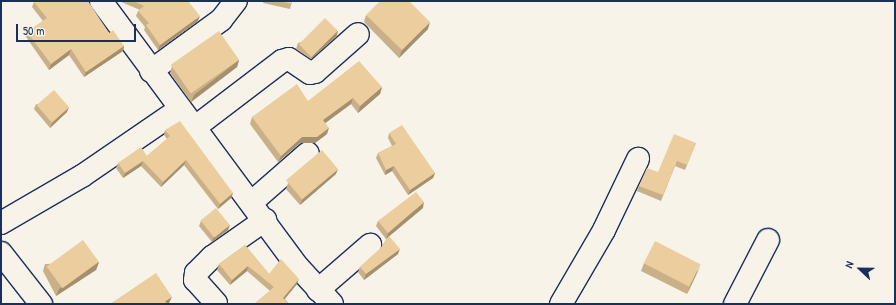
<!DOCTYPE html>
<style>
body{margin:0}
#map{position:relative;width:896px;height:305px;overflow:hidden;background:#f7f3e8;font-family:"Patrick Hand",sans-serif}
div>[style]{position:absolute}
[style*='--x']{left:calc(var(--x)*1px);top:calc(var(--y)*1px);width:calc(var(--w)*1px);rotate:calc(var(--a)*1deg)}
.roads{filter:drop-shadow(1px 0 #1b2f5e) drop-shadow(-1px 0 #1b2f5e) drop-shadow(0 1px #1b2f5e) drop-shadow(0 -1px #1b2f5e)}
.minor>*{height:22px;margin:-11px;padding:0 11px;transform-origin:11px;border-radius:11px;background:#f7f3e8}
.wall>*{inset:0;background:#cab088}
.shaded-wall>*{inset:0;background:#a4906f}
.building>*{inset:0;background:#ebcd9e;transform-origin:0 0}
span{translate:-50% -50%;white-space:nowrap;text-align:center;line-height:1.15;-webkit-text-stroke:4px #f7f3e8;paint-order:stroke}
.frame{position:absolute;inset:0;border:2px solid #1b2f5e;pointer-events:none}
.north{position:absolute;left:840px;top:249px;width:40px;height:40px;-webkit-text-stroke:3px #f7f3e8;paint-order:stroke;rotate:292deg;font-size:11px;font-weight:700;line-height:16px;text-align:center;color:#1b2f5e}
.north::after{content:'';display:block;margin:auto;width:14px;height:18px;background:#1b2f5e;clip-path:polygon(50% 0,100% 100%,50% 72%,0 100%)}
.scale{position:absolute;left:16px;top:24px;width:120px;height:18px;box-sizing:border-box;border:2px solid #1b2f5e;border-top:0;padding-left:5px;font-size:12px;line-height:14px;white-space:nowrap;color:#1b2f5e;-webkit-text-stroke:3px #f7f3e8;paint-order:stroke}
</style>
<div id="map">
<div class="roads">
<div class="minor">
<i style="--x:101;--y:1;--w:331;--a:53.5"></i>
<i style="--x:298;--y:267;--w:50;--a:47.4"></i>
<i style="--x:151;--y:71;--w:87;--a:-36.1"></i>
<i style="--x:221;--y:20;--w:24;--a:-52"></i>
<i style="--x:194;--y:128;--w:111;--a:-37.3"></i>
<i style="--x:282;--y:61;--w:7;--a:-16"></i>
<i style="--x:289;--y:59;--w:25;--a:34"></i>
<i style="--x:310;--y:73;--w:5;--a:-11"></i>
<i style="--x:315;--y:72;--w:57;--a:-41.5"></i>
<i style="--x:252;--y:202;--w:74;--a:-41.2"></i>
<i style="--x:1;--y:223;--w:94;--a:-30.1"></i>
<i style="--x:82;--y:176;--w:119;--a:-34.4"></i>
<i style="--x:1;--y:253;--w:65;--a:51.9"></i>
<i style="--x:318;--y:290;--w:69;--a:-40.9"></i>
<i style="--x:216;--y:303;--w:31;--a:-132"></i>
<i style="--x:195;--y:280;--w:7;--a:-82"></i>
<i style="--x:196;--y:273;--w:23;--a:-45"></i>
<i style="--x:212;--y:257;--w:65;--a:-34.9"></i>
<i style="--x:561;--y:304;--w:86;--a:-59.8"></i>
<i style="--x:604;--y:230;--w:79;--a:-64.4"></i>
<i style="--x:735;--y:304;--w:72;--a:-62.7"></i>
</div>
</div>
<div class="wall">
<i style="clip-path:polygon(119px 1px,175px 1px,198px 21px,158px 50px,144px 30px,145px 27px,136px 16px,138px 11px,140px 10px)"></i>
<i style="clip-path:polygon(264px 1px,292px 1px,290px 9px,263px 3px)"></i>
<i style="clip-path:polygon(34px 2px,109px 33px,124px 46px,123px 51px,84px 77px,69px 55px,49px 70px,26px 37px,27px 32px,43px 21px,32px 7px)"></i>
<i style="clip-path:polygon(366px 15px,428px 29px,399px 58px,364px 22px)"></i>
<i style="clip-path:polygon(338px 31px,336px 37px,311px 59px,296px 49px,298px 43px)"></i>
<i style="clip-path:polygon(239px 60px,237px 67px,191px 102px,170px 73px,172px 66px)"></i>
<i style="clip-path:polygon(382px 87px,380px 94px,358px 113px,351px 104px,325px 123px,327px 134px,315px 143px,300px 143px,278px 162px,250px 124px,252px 117px,308px 101px)"></i>
<i style="clip-path:polygon(36px 104px,67px 112px,50px 128px,34px 109px)"></i>
<i style="clip-path:polygon(165px 130px,233px 193px,231px 198px,218px 209px,184px 165px,161px 187px,141px 166px,123px 178px,116px 168px,118px 163px,147px 156px,167px 139px,164px 135px)"></i>
<i style="clip-path:polygon(389px 133px,435px 173px,433px 178px,408px 195px,392px 171px,385px 175px,376px 158px,378px 153px,392px 146px,388px 138px)"></i>
<i style="clip-path:polygon(696px 143px,685px 170px,675px 166px,661px 201px,637px 191px,639px 186px,658px 172px)"></i>
<i style="clip-path:polygon(336px 174px,300px 205px,286px 189px,288px 183px)"></i>
<i style="clip-path:polygon(423px 208px,389px 236px,398px 254px,364px 280px,358px 272px,360px 267px,380px 249px,388px 237px,386px 239px,376px 226px,378px 221px)"></i>
<i style="clip-path:polygon(201px 221px,228px 230px,212px 242px,199px 226px)"></i>
<i style="clip-path:polygon(245px 245px,269px 274px,297px 284px,285px 299px,289px 304px,255px 304px,270px 291px,247px 271px,230px 285px,217px 270px,219px 264px)"></i>
<i style="clip-path:polygon(99px 262px,96px 270px,56px 296px,43px 271px,45px 264px)"></i>
<i style="clip-path:polygon(644px 263px,698px 271px,687px 294px,641px 271px)"></i>
</div>
<div class="shaded-wall">
<i style="clip-path:polygon(200px 16px,198px 21px,158px 50px,160px 45px)"></i>
<i style="clip-path:polygon(430px 22px,428px 29px,399px 58px,402px 50px)"></i>
<i style="clip-path:polygon(338px 31px,336px 37px,311px 59px,313px 54px)"></i>
<i style="clip-path:polygon(124px 46px,123px 51px,84px 77px,86px 72px)"></i>
<i style="clip-path:polygon(71px 49px,69px 55px,49px 70px,51px 64px)"></i>
<i style="clip-path:polygon(239px 60px,237px 67px,191px 102px,194px 95px)"></i>
<i style="clip-path:polygon(382px 87px,380px 94px,358px 113px,360px 106px)"></i>
<i style="clip-path:polygon(353px 98px,351px 104px,320px 127px,323px 120px)"></i>
<i style="clip-path:polygon(69px 107px,67px 112px,50px 128px,52px 123px)"></i>
<i style="clip-path:polygon(329px 128px,327px 134px,315px 143px,300px 143px,278px 162px,281px 156px,302px 137px)"></i>
<i style="clip-path:polygon(186px 160px,184px 165px,161px 187px,163px 182px)"></i>
<i style="clip-path:polygon(143px 161px,141px 166px,123px 178px,125px 173px)"></i>
<i style="clip-path:polygon(394px 166px,392px 171px,385px 175px,386px 170px)"></i>
<i style="clip-path:polygon(338px 169px,336px 174px,300px 205px,302px 200px)"></i>
<i style="clip-path:polygon(435px 173px,433px 178px,408px 195px,410px 190px)"></i>
<i style="clip-path:polygon(233px 193px,231px 198px,218px 209px,220px 204px)"></i>
<i style="clip-path:polygon(424px 202px,423px 208px,386px 239px,388px 233px)"></i>
<i style="clip-path:polygon(230px 225px,228px 230px,212px 242px,214px 236px)"></i>
<i style="clip-path:polygon(400px 249px,398px 254px,364px 280px,366px 274px)"></i>
<i style="clip-path:polygon(99px 262px,96px 270px,56px 296px,59px 289px)"></i>
<i style="clip-path:polygon(701px 264px,698px 271px,687px 294px,690px 286px)"></i>
<i style="clip-path:polygon(248px 266px,247px 271px,230px 285px,232px 280px)"></i>
<i style="clip-path:polygon(299px 279px,297px 284px,281px 303px,283px 298px)"></i>
<i style="clip-path:polygon(172px 297px,169px 303px,164px 304px,165px 301px)"></i>
</div>
<div class="building">
<i style="clip-path:polygon(35px 1px,88px 1px,109px 33px,113px 30px,124px 46px,86px 72px,71px 49px,51px 64px,27px 32px,47px 18px,34px 2px)"></i>
<i style="clip-path:polygon(134px 1px,175px 1px,176px 3px,179px 1px,188px 1px,200px 16px,160px 45px,146px 25px,149px 23px,138px 11px,144px 6px)"></i>
<i style="clip-path:polygon(278px 1px,292px 1px,292px 4px)"></i>
<i style="clip-path:polygon(380px 1px,409px 1px,430px 22px,402px 50px,366px 15px)"></i>
<i style="left:325px;top:18px;width:18px;height:37px;rotate:45deg"></i>
<i style="left:219px;top:31px;width:35px;height:59px;rotate:55deg"></i>
<i style="clip-path:polygon(359px 61px,382px 87px,360px 106px,353px 98px,323px 120px,329px 128px,317px 137px,302px 137px,281px 156px,252px 117px,297px 84px,308px 101px)"></i>
<i style="left:54px;top:90px;width:23px;height:23px;rotate:49deg"></i>
<i style="clip-path:polygon(180px 121px,233px 193px,220px 204px,186px 160px,163px 182px,143px 161px,125px 173px,118px 163px,141px 147px,147px 156px,170px 136px,165px 130px)"></i>
<i style="clip-path:polygon(402px 125px,435px 173px,410px 190px,394px 166px,386px 170px,378px 153px,396px 144px,389px 133px)"></i>
<i style="clip-path:polygon(674px 134px,696px 143px,687px 165px,677px 161px,663px 195px,639px 186px,647px 168px,658px 172px)"></i>
<i style="left:322px;top:150px;width:25px;height:47px;rotate:50deg"></i>
<i style="clip-path:polygon(416px 192px,424px 202px,388px 233px,378px 221px)"></i>
<i style="left:216px;top:208px;width:22px;height:20px;rotate:51deg"></i>
<i style="clip-path:polygon(389px 236px,400px 249px,366px 274px,360px 267px,380px 249px)"></i>
<i style="left:83px;top:240px;width:27px;height:45px;rotate:54deg"></i>
<i style="left:655px;top:241px;width:51px;height:25px;rotate:27deg"></i>
<i style="clip-path:polygon(245px 245px,269px 274px,281px 259px,299px 279px,283px 298px,289px 304px,256px 304px,255px 303px,274px 287px,248px 266px,232px 280px,219px 264px)"></i>
<i style="clip-path:polygon(156px 273px,172px 297px,165px 301px,167px 304px,110px 304px)"></i>
</div>
<div class="frame"></div>
<div class="north">N</div>
<div class="scale">50 m</div>
</div>
